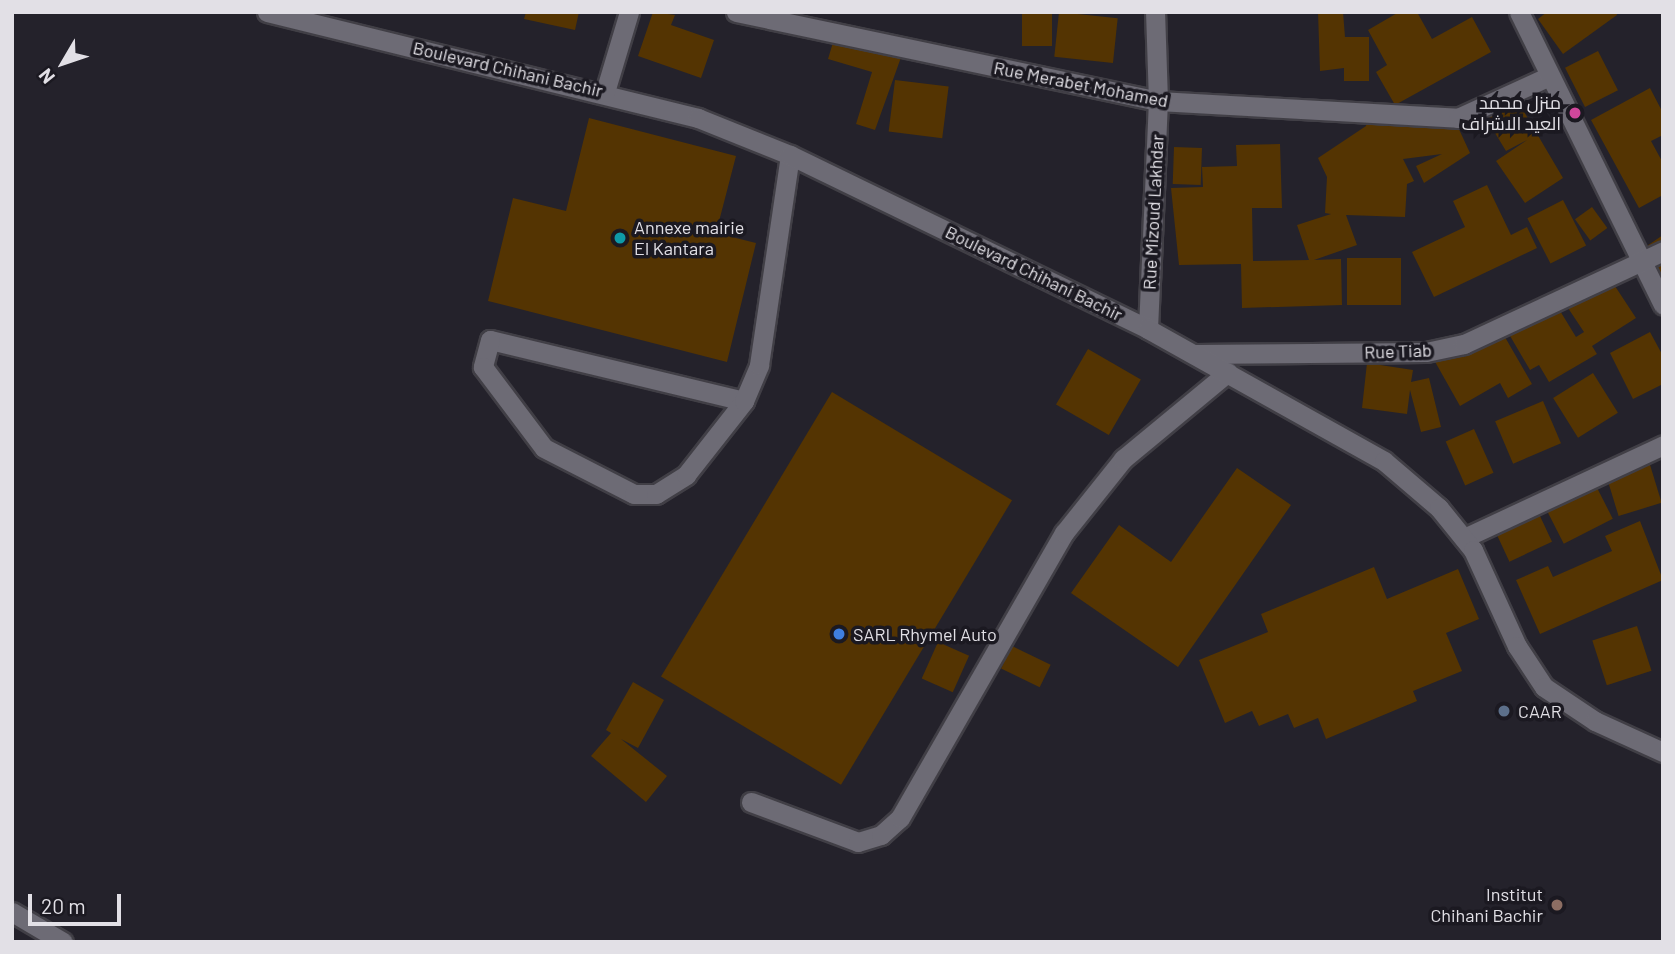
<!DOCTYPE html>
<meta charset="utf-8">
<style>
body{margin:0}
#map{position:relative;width:1675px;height:954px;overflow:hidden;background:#24222b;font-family:Barlow,Cairo,sans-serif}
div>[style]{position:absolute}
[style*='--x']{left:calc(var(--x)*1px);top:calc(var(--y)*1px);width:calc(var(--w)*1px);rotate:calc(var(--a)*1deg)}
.building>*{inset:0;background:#543402;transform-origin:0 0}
.roads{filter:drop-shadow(2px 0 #413f46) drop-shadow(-2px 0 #413f46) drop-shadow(0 2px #413f46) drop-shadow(0 -2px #413f46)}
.service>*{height:19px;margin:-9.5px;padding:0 9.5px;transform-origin:9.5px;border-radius:9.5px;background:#6d6b75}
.minor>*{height:19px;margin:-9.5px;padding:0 9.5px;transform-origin:9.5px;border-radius:9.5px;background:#6d6b75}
.secondary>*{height:19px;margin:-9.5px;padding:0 9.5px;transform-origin:9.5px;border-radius:9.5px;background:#6d6b75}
.dots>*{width:19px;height:19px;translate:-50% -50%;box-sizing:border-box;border:4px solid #1b1921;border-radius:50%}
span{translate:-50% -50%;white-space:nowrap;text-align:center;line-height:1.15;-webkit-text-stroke:7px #1b1921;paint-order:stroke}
.street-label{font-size:18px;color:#e2e0e6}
.poi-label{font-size:18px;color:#e2e0e6}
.right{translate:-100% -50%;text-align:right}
.left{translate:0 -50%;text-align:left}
.frame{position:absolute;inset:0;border:14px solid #e2e0e6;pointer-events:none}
.north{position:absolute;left:28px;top:28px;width:70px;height:70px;-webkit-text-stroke:5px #1b1921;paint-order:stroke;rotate:231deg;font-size:19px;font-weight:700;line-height:28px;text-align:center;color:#e2e0e6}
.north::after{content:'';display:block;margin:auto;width:24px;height:32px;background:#e2e0e6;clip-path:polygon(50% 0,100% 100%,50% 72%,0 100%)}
.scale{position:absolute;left:28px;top:894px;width:93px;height:32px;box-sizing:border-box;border:4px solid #e2e0e6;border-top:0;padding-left:9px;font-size:21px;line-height:24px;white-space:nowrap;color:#e2e0e6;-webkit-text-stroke:5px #1b1921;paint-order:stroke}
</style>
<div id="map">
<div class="building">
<i style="clip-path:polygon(526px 12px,579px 12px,575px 30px,524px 19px)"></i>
<i style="clip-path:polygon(653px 12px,675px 15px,671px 25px,714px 40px,701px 78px,638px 56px)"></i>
<i style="left:1059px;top:12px;width:59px;height:45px;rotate:6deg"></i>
<i style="clip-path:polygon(1318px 12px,1343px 12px,1345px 37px,1369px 37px,1369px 81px,1344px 81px,1344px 68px,1320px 71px)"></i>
<i style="clip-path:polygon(1399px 12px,1417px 12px,1432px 39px,1472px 17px,1491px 52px,1395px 105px,1376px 72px,1387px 65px,1368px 30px)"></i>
<i style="clip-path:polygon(1547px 12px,1616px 12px,1617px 15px,1563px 54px,1538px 19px)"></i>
<i style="left:1022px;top:13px;width:30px;height:33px"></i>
<i style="clip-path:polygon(837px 29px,904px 49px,875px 130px,856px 124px,872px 72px,828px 59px)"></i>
<i style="left:1598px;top:51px;width:44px;height:37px;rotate:63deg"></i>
<i style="left:895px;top:80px;width:54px;height:52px;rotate:7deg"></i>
<i style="clip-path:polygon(1510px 88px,1563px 178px,1525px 203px,1496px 161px,1527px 140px,1506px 151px,1478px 105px)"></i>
<i style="clip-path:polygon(1650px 88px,1663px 113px,1663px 135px,1651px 141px,1663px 163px,1663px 195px,1639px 208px,1591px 120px)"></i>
<i style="clip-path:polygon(1451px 112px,1470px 153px,1424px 183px,1416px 166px,1442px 154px,1403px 159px,1414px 181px,1407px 184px,1405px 217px,1346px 215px,1357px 245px,1314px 260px,1341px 259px,1342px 305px,1242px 308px,1241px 264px,1179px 265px,1171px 188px,1203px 187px,1202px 167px,1237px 166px,1236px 145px,1280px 144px,1282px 208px,1252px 208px,1253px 261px,1309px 260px,1297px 225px,1331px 214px,1325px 213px,1327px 177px,1318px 158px,1366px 126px,1367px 113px)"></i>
<i style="clip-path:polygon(589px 118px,736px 156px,716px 233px,756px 243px,727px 362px,488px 301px,513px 198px,566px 211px)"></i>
<i style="left:1174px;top:147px;width:28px;height:37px;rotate:2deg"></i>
<i style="clip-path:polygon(1487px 185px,1511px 235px,1527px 227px,1537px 248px,1434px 297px,1412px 252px,1465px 227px,1453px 201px)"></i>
<i style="left:1563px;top:200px;width:51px;height:40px;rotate:63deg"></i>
<i style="left:1592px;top:207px;width:26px;height:21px;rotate:54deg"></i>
<i style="clip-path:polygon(1663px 235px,1663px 287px,1638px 252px)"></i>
<i style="left:1347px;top:258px;width:54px;height:47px"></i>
<i style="clip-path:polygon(1609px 277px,1636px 318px,1592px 346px,1597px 354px,1549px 382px,1539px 365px,1530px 370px,1506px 329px,1554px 301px,1576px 337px,1584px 332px,1566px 305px)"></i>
<i style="clip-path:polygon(1498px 325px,1532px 384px,1508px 398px,1500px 383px,1460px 406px,1429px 351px,1453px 337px,1464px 357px,1487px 344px)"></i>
<i style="clip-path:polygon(1650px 332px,1663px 356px,1663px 384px,1633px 399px,1610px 353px)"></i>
<i style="left:1088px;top:349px;width:61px;height:64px;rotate:30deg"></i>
<i style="clip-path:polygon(1367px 363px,1413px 370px,1411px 382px,1429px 378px,1441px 427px,1421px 432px,1410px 390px,1407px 414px,1362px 408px)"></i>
<i style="left:1593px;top:373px;width:47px;height:47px;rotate:58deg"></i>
<i style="left:832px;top:392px;width:210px;height:332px;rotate:31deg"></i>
<i style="left:1543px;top:401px;width:46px;height:52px;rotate:67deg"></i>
<i style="left:1474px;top:429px;width:48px;height:31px;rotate:66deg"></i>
<i style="left:1647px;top:455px;width:50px;height:45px;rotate:73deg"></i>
<i style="clip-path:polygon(1237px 468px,1291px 505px,1178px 667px,1071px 593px,1119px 525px,1171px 562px)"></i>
<i style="left:1591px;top:476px;width:48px;height:55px;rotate:63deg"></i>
<i style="left:1533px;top:501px;width:45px;height:47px;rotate:65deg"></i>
<i style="clip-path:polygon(1640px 521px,1663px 580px,1540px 634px,1516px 580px,1548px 566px,1553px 577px,1612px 551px,1605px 536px)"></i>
<i style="clip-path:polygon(1374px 567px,1387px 599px,1458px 569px,1479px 619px,1446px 633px,1462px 671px,1413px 691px,1417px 701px,1326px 739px,1318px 718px,1294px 728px,1288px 714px,1259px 726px,1252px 711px,1225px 723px,1199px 660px,1268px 632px,1261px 614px)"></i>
<i style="left:1637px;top:626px;width:47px;height:47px;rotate:72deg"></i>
<i style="left:938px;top:642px;width:34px;height:40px;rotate:24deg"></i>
<i style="left:1012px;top:646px;width:43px;height:25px;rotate:26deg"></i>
<i style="clip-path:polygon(633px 682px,664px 700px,638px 748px,621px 739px,667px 776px,646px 802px,591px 756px,611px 733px,606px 730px)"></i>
</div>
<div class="roads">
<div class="service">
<i style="--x:744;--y:401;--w:261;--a:-166.5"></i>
<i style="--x:490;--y:340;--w:28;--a:105"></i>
<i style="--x:483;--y:367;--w:101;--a:53"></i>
<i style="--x:544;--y:448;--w:101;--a:27.1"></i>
<i style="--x:634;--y:494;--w:22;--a:0"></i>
<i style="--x:656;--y:494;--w:36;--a:-32"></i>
<i style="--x:686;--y:475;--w:94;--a:-51.9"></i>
<i style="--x:744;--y:401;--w:39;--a:-67"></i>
<i style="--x:759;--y:365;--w:212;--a:-81.6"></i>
<i style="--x:751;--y:802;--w:114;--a:20.5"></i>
<i style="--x:858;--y:842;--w:24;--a:-17"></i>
<i style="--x:881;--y:835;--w:25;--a:-42"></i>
<i style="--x:900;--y:818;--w:329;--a:-60.1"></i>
<i style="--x:1064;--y:533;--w:95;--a:-51.4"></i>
<i style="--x:1123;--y:459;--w:136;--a:-39.6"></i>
</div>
<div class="minor">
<i style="--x:736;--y:12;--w:431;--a:11.9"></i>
<i style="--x:1158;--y:101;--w:300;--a:3.2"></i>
<i style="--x:1458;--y:118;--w:98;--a:-24.7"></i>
<i style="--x:1519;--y:12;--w:326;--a:63.8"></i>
<i style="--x:1148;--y:329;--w:228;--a:-87.5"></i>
<i style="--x:1158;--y:101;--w:89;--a:-91.9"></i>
<i style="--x:1195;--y:354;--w:231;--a:-0.5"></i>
<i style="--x:1426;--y:352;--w:39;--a:-12"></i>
<i style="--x:1464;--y:344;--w:220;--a:-25"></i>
<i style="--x:1464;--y:538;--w:220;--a:-25"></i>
<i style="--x:12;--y:912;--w:59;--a:30.5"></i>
</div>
<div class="secondary">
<i style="--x:267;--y:12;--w:444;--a:13.8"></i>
<i style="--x:698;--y:118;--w:99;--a:21.9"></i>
<i style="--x:790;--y:155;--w:398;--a:25.9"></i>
<i style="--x:1148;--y:329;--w:270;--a:29.2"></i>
<i style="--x:1384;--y:461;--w:72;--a:40.5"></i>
<i style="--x:1439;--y:508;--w:54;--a:51"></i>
<i style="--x:1473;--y:550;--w:106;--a:65.4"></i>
<i style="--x:1517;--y:646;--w:49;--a:56.6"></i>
<i style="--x:1544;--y:687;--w:61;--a:33.7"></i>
<i style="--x:1595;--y:721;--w:75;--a:24.5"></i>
<i style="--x:605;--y:92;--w:84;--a:-73.3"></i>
</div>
</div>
<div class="dots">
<i style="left:1575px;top:113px;background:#d1479c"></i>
<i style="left:620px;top:238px;background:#0f9aa8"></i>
<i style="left:839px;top:634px;background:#3f7fe0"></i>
<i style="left:1504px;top:711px;background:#5c6f8a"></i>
<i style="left:1557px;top:905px;background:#8d6e63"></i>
</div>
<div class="street-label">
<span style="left:508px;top:69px;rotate:13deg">Boulevard Chihani Bachir</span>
<span style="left:1081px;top:84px;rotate:11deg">Rue Merabet Mohamed</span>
<span style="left:1153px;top:212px;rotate:-87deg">Rue Mizoud Lakhdar</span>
<span style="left:1034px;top:273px;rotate:26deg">Boulevard Chihani Bachir</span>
<span style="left:1398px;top:351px;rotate:-2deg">Rue Tiab</span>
</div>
<div class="poi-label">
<span class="right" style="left:1561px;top:113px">منزل محمد<br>العيد الاشراف</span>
<span class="left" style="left:634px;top:238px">Annexe mairie<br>El Kantara</span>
<span class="left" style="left:853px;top:634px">SARL Rhymel Auto</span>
<span class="left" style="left:1518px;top:711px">CAAR</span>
<span class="right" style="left:1543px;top:905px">Institut<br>Chihani Bachir</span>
</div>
<div class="frame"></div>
<div class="north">N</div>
<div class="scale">20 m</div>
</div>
